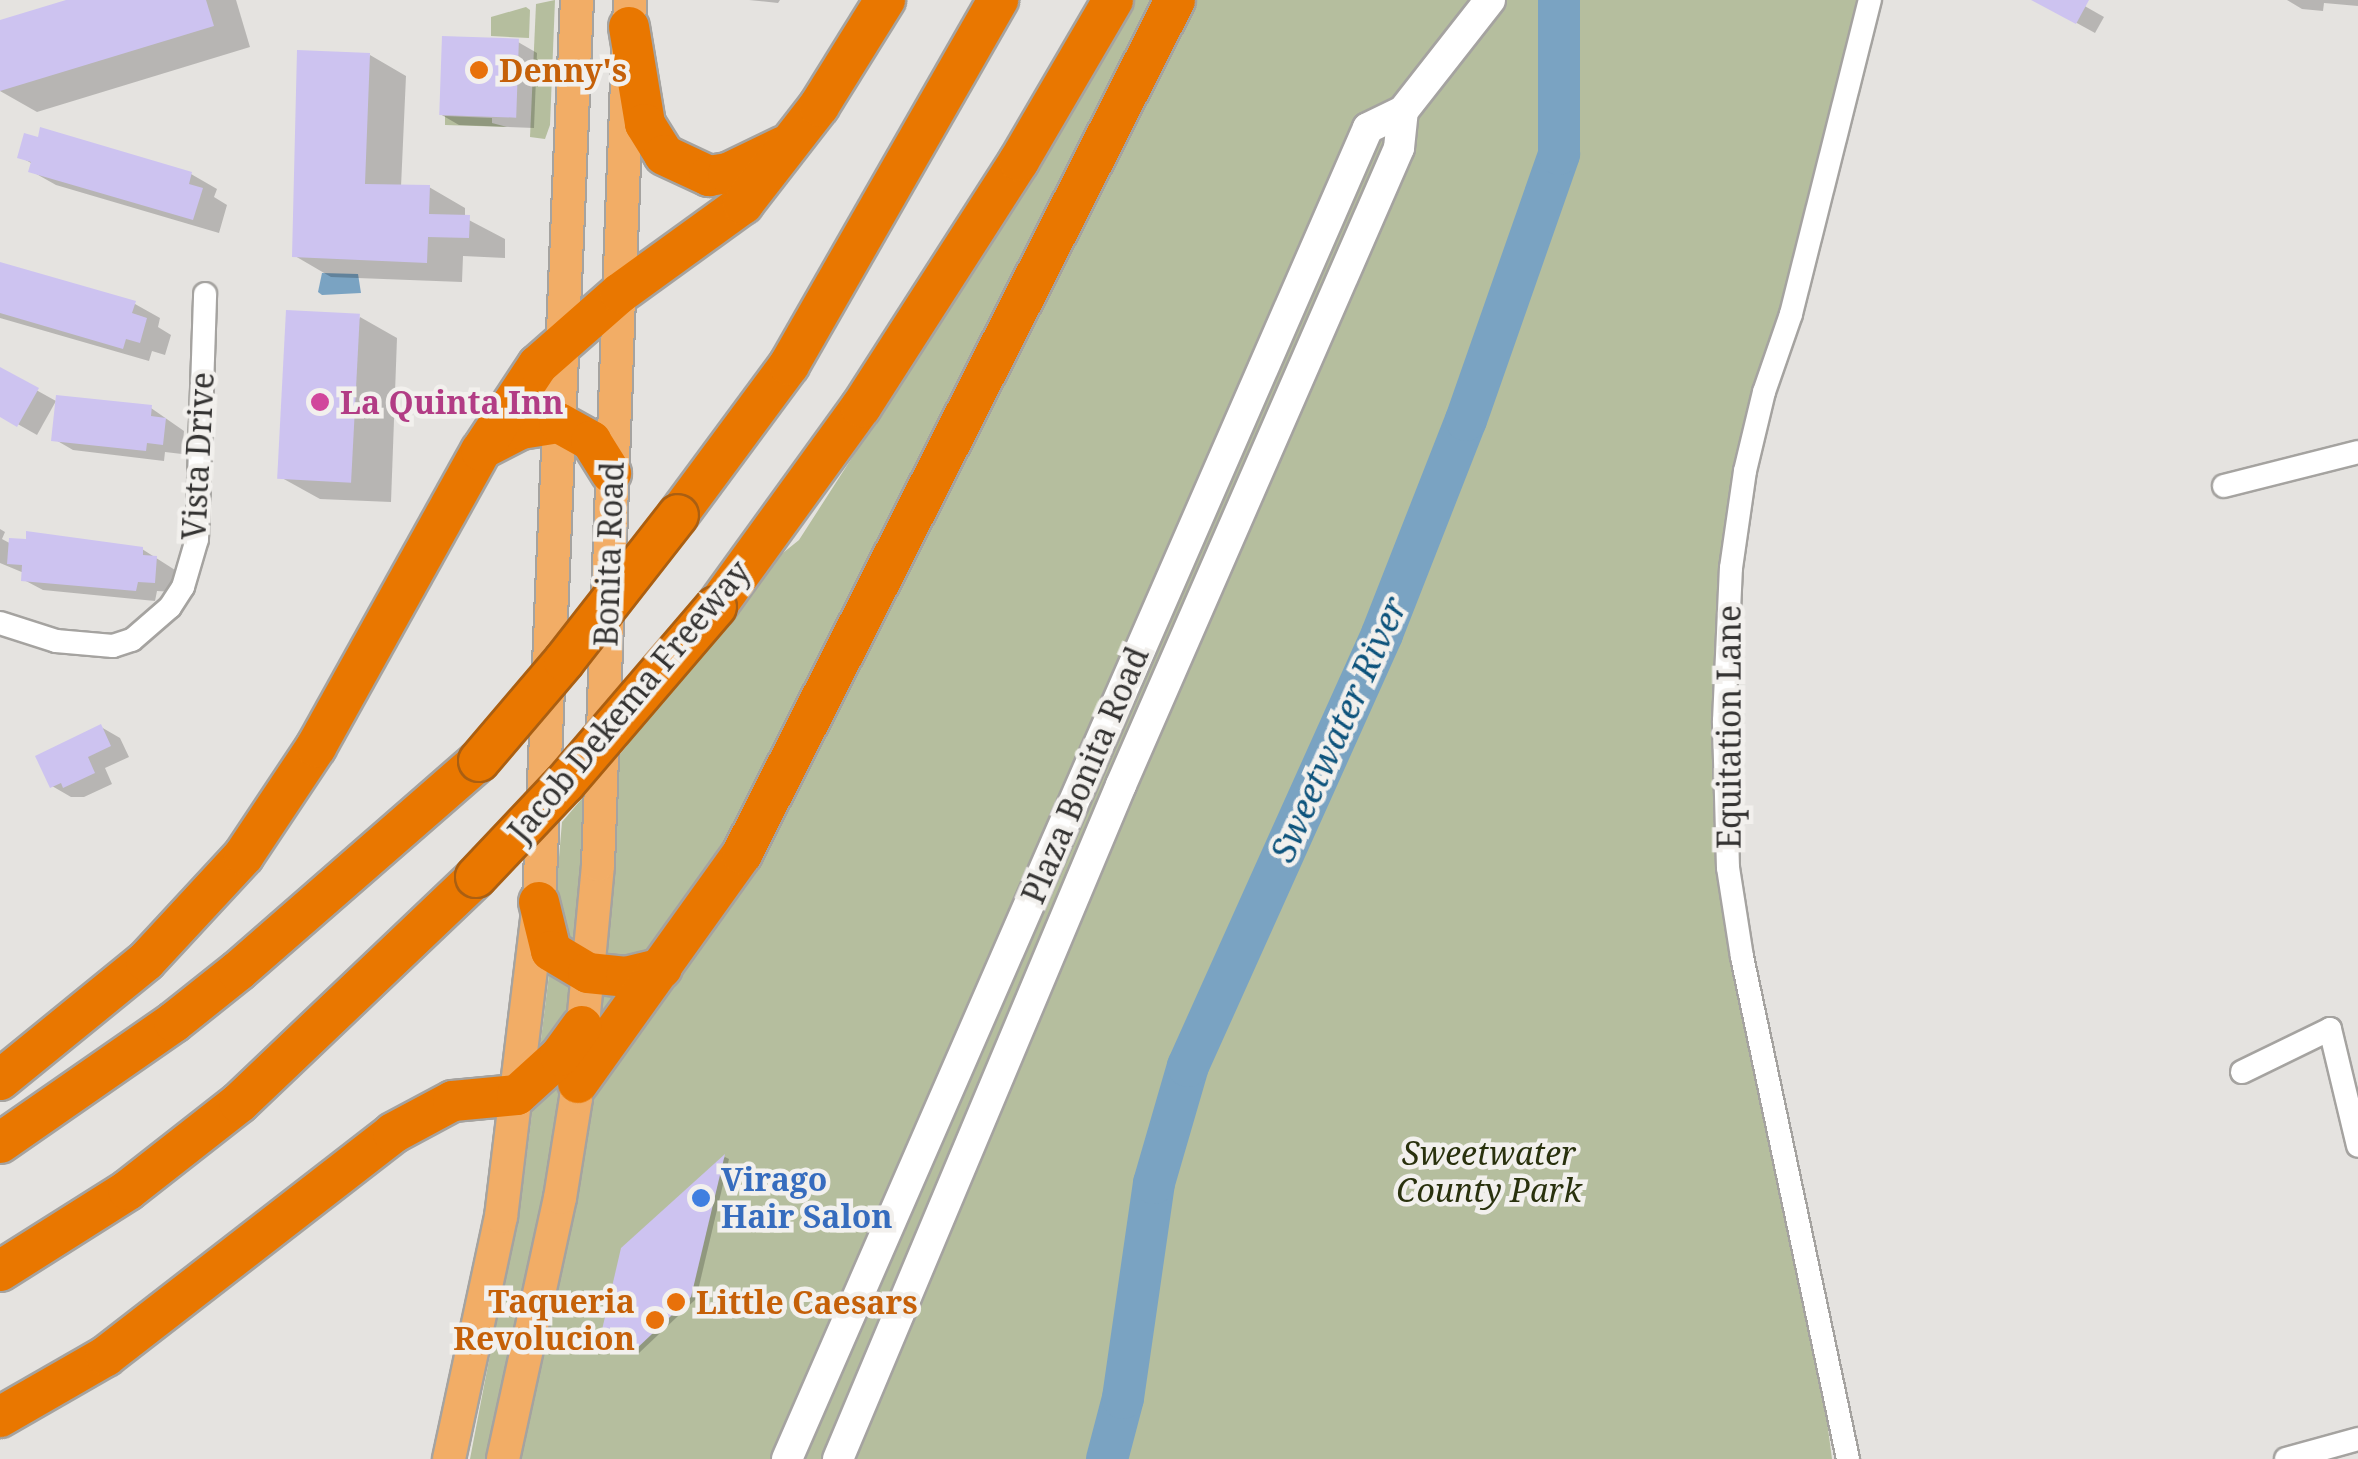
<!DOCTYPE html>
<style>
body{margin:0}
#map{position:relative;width:2358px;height:1459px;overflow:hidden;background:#e5e3e0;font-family:"Noto Serif",serif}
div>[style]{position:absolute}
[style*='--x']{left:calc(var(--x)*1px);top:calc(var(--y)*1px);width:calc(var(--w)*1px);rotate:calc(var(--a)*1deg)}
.green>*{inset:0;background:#b5be9e}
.water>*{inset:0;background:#7aa3c2}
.shadow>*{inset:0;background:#0003}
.river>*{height:42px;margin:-21px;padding:0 21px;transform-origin:21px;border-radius:21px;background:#7aa3c2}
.building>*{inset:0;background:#cdc3f0;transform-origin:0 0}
.roads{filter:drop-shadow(2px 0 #a5a3a0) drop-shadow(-2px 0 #a5a3a0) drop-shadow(0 2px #a5a3a0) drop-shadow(0 -2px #a5a3a0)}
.minor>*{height:22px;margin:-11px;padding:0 11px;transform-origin:11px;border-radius:11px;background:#fff}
.secondary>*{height:30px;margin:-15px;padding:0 15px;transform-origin:15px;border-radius:15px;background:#fff}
.primary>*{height:32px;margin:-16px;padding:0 16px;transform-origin:16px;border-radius:16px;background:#f2ad66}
.motorway>*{height:40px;margin:-20px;padding:0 20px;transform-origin:20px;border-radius:20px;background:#e97700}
.bridges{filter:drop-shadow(2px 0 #aa5f12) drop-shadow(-2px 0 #aa5f12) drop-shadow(0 2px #aa5f12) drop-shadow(0 -2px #aa5f12)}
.motorway-bridge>*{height:40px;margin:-20px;padding:0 20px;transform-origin:20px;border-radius:20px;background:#e97700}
.dots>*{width:28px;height:28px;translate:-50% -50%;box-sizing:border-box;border:5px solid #f2f0ed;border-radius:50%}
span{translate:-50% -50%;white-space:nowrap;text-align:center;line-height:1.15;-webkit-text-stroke:9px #f2f0ed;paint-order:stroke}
.food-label{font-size:32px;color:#c56008;font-weight:700}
.left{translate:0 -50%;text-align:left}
.right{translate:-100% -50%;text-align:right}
.hotel-label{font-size:32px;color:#b23c85;font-weight:700}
.street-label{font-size:32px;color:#343332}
.park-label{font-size:32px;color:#29310d;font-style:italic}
.shop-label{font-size:32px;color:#366cbe;font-weight:700}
.water-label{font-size:35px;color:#0d537c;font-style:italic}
</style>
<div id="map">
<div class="green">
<i style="clip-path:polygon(555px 0,550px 125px,545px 139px,530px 137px,536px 4px)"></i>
<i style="clip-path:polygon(1131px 0,1868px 0,1747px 462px,1718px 814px,1820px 1367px,1832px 1459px,470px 1459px,524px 1177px,549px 974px,562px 822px,626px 747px,716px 607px,799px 540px,1034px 175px)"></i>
<i style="clip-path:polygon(526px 7px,530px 10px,529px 38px,491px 36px,491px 17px)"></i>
<i style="clip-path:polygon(445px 116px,492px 118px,492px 123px,507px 127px,445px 125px)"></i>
</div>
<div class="water">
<i style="clip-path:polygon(322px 273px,358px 274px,361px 293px,322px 295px,318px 292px)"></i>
</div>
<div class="shadow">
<i style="clip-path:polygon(74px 0,236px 0,250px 47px,37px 112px,0 91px,0 23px)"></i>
<i style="clip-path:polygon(749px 0,780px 0,778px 3px)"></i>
<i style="clip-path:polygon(2035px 0,2074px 0,2104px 17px,2095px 33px)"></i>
<i style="clip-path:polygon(2287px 0,2358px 0,2358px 6px,2324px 3px,2323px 11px,2302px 9px)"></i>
<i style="clip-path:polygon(518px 42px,537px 53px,534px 128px,459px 125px,440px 114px)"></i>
<i style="clip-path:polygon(370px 55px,406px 76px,401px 187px,429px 187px,465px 208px,465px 218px,505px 239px,505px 258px,463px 256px,462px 282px,331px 277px,295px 256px)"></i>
<i style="clip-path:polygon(20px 157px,191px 174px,217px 189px,214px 197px,227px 205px,219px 233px,56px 185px,31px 171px,33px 164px)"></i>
<i style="clip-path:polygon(0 265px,135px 304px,160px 318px,158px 327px,171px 335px,165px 355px,152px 351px,149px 361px,0 318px)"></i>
<i style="clip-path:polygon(360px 317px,397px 338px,391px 502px,320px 499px,282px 478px)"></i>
<i style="clip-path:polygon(0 370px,56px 401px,37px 435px,0 414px)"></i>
<i style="clip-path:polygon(151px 408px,184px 431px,182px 454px,165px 452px,164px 461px,73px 450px,54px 439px)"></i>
<i style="clip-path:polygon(0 529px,5px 532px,2px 539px,28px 553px,142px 549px,175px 570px,174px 592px,157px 591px,155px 601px,43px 590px,24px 580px,24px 573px,0 563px)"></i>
<i style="clip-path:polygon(101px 727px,120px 738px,129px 757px,105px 768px,112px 784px,84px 797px,71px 797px,52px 786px)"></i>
<i style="clip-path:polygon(725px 1157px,729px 1159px,696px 1299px,639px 1353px,601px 1346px,623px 1249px)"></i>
</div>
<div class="river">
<i style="--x:1107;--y:1459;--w:63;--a:-75.3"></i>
<i style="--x:1123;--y:1398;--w:217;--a:-81.8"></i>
<i style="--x:1154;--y:1183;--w:122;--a:-73.8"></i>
<i style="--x:1188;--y:1066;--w:474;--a:-65.8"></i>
<i style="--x:1382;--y:634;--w:230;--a:-68.6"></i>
<i style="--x:1466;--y:420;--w:282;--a:-70.7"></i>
<i style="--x:1559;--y:154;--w:154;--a:-90"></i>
</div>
<div class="building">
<i style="clip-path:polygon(66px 0,206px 0,214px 26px,0 91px,0 20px)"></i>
<i style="clip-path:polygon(2031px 0,2089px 0,2076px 24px)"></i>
<i style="left:442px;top:36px;width:77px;height:79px;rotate:2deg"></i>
<i style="clip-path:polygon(297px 50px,370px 53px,365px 184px,430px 185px,429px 214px,470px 215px,469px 238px,428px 237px,427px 263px,292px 257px)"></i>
<i style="clip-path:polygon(40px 127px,192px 172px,189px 184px,203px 188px,193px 220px,28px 172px,31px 162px,17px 158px,24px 133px,38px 137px)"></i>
<i style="clip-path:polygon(0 262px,136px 301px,132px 313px,147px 318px,140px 343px,126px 339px,123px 349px,0 313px)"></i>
<i style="left:286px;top:310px;width:74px;height:169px;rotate:3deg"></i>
<i style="clip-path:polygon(0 367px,39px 388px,17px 427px,0 417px)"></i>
<i style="clip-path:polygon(56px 395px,152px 405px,151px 416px,166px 418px,163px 445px,147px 443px,146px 451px,51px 441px)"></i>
<i style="clip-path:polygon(26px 531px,143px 547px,143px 555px,157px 556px,155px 583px,138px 582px,136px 591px,21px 581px,22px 565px,7px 564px,9px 538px,26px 539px)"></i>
<i style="clip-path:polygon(101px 724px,111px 746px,88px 757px,95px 773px,63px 788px,61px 783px,50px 788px,35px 756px)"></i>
<i style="clip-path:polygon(725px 1154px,691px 1297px,633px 1352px,598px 1347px,621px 1248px)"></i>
</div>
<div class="roads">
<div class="minor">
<i style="--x:2224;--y:486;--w:138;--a:-14.2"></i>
<i style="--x:0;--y:623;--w:59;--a:17.8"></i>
<i style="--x:56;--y:641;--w:57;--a:5"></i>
<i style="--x:113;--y:646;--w:20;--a:-18"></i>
<i style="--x:132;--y:640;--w:50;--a:-41"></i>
<i style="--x:170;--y:607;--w:24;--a:-57"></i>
<i style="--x:183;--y:587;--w:50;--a:-73.7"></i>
<i style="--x:197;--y:539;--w:245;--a:-88.1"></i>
<i style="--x:2242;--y:1072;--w:98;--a:-26"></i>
<i style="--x:2330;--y:1029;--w:120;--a:76.5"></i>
<i style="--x:1848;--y:1459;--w:513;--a:-101.92"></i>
<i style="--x:1742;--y:957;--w:90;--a:-98.9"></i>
<i style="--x:1728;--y:868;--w:147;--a:-91.6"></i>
<i style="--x:1724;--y:721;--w:153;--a:-87.4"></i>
<i style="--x:1731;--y:568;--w:98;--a:-81.8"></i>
<i style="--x:1745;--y:471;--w:81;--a:-76.5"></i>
<i style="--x:1764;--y:392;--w:83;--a:-70.9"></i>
<i style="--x:1791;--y:314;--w:324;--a:-75.9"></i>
<i style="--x:2286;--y:1459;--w:75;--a:-15.5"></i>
</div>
<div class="secondary">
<i style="--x:787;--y:1459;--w:1452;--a:-66.42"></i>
<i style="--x:1368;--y:128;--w:39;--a:-26"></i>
<i style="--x:1403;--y:111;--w:141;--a:-51.9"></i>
<i style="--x:838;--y:1459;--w:731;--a:-67.22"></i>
<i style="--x:1121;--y:785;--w:695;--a:-66.42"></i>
<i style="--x:1399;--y:148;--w:37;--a:-84"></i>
</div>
<div class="primary">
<i style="--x:449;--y:1459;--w:248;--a:-77.9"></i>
<i style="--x:501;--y:1217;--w:317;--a:-83.1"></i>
<i style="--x:539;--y:902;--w:903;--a:-87.59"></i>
<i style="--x:503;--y:1459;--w:267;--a:-77.7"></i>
<i style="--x:560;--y:1198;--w:101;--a:-80.9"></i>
<i style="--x:576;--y:1098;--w:234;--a:-84.6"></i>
<i style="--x:598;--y:865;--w:866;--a:-87.88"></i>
</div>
<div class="motorway">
<i style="--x:629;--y:27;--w:98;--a:80.6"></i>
<i style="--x:645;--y:124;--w:36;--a:58"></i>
<i style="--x:664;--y:155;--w:50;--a:25"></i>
<i style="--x:709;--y:176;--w:19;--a:-9"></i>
<i style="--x:728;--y:173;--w:62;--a:-25.7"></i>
<i style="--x:484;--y:448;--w:42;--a:-27.2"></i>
<i style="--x:521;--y:429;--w:38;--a:-9"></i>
<i style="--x:559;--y:423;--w:37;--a:29"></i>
<i style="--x:591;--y:441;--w:38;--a:58"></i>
<i style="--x:678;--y:515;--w:187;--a:-53.5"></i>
<i style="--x:789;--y:365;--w:421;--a:-60.2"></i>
<i style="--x:716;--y:607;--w:247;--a:-54.1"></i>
<i style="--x:861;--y:407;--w:292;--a:-57.3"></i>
<i style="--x:1019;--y:161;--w:186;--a:-59.7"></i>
<i style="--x:539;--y:902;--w:50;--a:76.2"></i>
<i style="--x:551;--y:951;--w:43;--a:30.7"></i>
<i style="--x:588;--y:973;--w:38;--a:6"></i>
<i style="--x:626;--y:977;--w:37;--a:-14"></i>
<i style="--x:0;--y:1080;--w:188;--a:-39.2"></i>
<i style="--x:146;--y:961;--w:144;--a:-47.2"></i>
<i style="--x:244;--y:855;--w:130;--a:-56.3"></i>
<i style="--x:316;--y:747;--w:339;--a:-60.9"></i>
<i style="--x:481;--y:451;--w:103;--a:-56.5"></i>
<i style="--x:538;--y:365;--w:109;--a:-41.3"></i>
<i style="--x:620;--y:293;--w:152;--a:-35.9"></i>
<i style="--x:743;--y:204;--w:124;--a:-52.2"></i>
<i style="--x:819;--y:106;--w:125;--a:-58.1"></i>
<i style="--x:578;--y:1083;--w:282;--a:-54.4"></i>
<i style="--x:742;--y:854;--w:957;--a:-63.11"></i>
<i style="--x:0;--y:1143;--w:212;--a:-34.8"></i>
<i style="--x:174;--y:1022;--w:82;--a:-38.6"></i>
<i style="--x:238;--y:971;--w:320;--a:-41.1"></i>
<i style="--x:0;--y:1271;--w:151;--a:-32.3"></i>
<i style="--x:128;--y:1190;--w:141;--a:-38.1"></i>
<i style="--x:239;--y:1103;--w:327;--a:-43.6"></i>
<i style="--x:0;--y:1417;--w:122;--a:-29.9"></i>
<i style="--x:106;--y:1356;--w:363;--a:-37.8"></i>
<i style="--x:393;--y:1133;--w:68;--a:-28.1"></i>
<i style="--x:453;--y:1101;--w:64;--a:-5.4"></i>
<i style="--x:517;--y:1095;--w:58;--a:-42.2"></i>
<i style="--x:560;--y:1056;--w:37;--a:-54"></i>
</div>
</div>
<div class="bridges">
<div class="motorway-bridge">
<i style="--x:479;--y:761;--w:131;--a:-49.6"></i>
<i style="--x:564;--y:661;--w:185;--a:-52"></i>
<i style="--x:476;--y:877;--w:129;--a:-46.6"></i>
<i style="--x:565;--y:783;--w:232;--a:-49.4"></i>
</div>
</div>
<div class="dots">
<i style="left:479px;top:70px;background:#e8710a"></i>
<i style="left:320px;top:402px;background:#d1479c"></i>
<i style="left:701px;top:1198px;background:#3f7fe0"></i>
<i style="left:676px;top:1302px;background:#e8710a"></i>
<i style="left:655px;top:1320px;background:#e8710a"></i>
</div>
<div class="food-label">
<span class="left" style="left:499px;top:70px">Denny's</span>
<span class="right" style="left:635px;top:1320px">Taqueria<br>Revolucion</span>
<span class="left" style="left:696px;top:1302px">Little Caesars</span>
</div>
<div class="hotel-label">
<span class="left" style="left:340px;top:402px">La Quinta Inn</span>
</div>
<div class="street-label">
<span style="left:198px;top:456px;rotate:-87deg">Vista Drive</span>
<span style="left:609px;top:554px;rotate:-88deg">Bonita Road</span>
<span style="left:629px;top:701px;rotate:-50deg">Jacob Dekema Freeway</span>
<span style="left:1729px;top:727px;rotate:-90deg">Equitation Lane</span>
<span style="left:1085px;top:775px;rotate:-67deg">Plaza Bonita Road</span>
</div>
<div class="park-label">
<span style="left:1489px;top:1172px">Sweetwater<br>County Park</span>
</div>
<div class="shop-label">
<span class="left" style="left:721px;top:1198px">Virago<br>Hair Salon</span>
</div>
<div class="water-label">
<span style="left:1338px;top:729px;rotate:-66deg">Sweetwater River</span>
</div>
</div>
